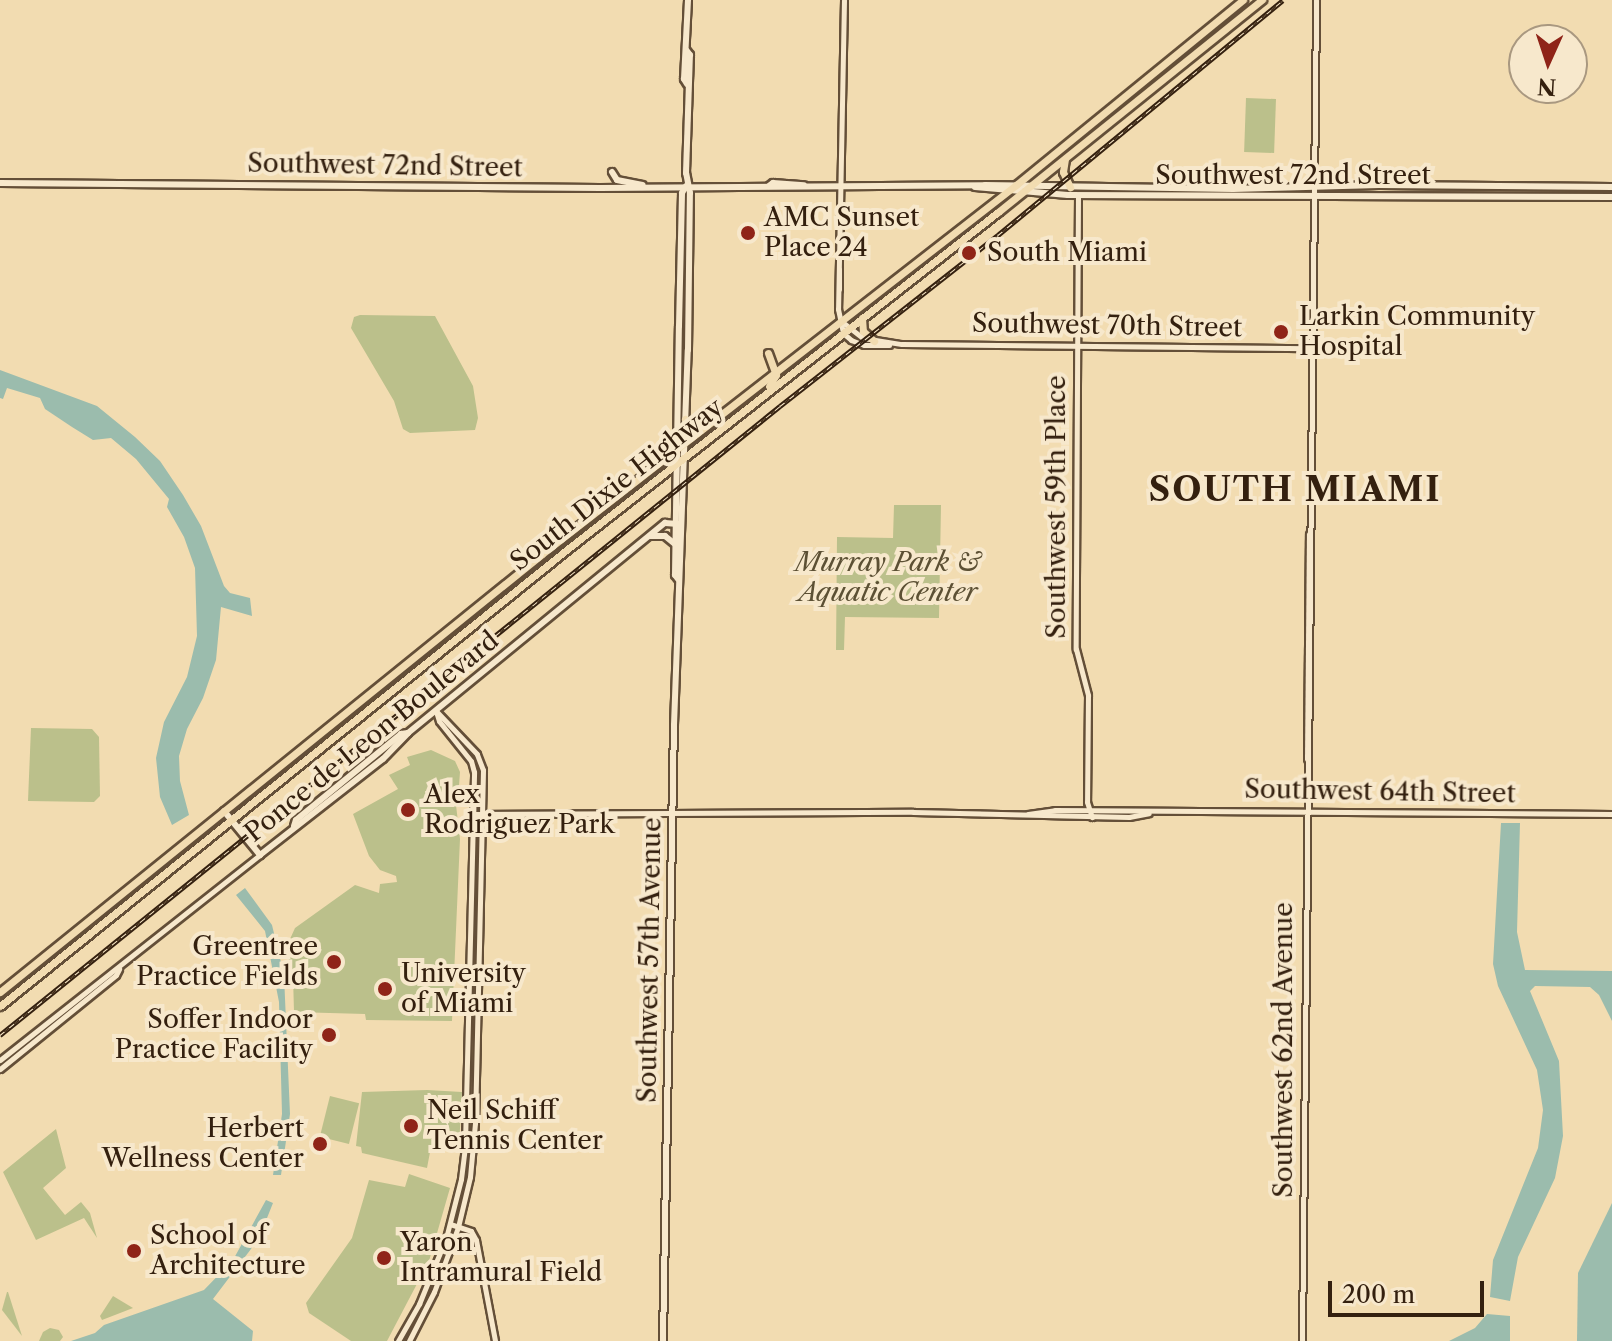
<!DOCTYPE html>
<style>
body{margin:0}
#map{position:relative;width:1612px;height:1341px;overflow:hidden;background:#f2dcb1;font-family:"Libre Caslon Text",serif}
div>[style]{position:absolute}
[style*='--x']{left:calc(var(--x)*1px);top:calc(var(--y)*1px);width:calc(var(--w)*1px);rotate:calc(var(--a)*1deg)}
.green>*{inset:0;background:#bbc08b;transform-origin:0 0}
.water>*{inset:0;background:#9bbcad}
.roads{filter:drop-shadow(2px 0 #644f38) drop-shadow(-2px 0 #644f38) drop-shadow(0 2px #644f38) drop-shadow(0 -2px #644f38)}
.tertiary>*{height:5px;margin:-2.5px;padding:0 2.5px;transform-origin:2.5px;border-radius:2.5px;background:#f7e8cc}
.secondary>*{height:6px;margin:-3px;padding:0 3px;transform-origin:3px;border-radius:3px;background:#f7e8cc}
.trunk>*{height:7px;margin:-3.5px;padding:0 3.5px;transform-origin:3.5px;border-radius:3.5px;background:#f2dcb1}
.rail>*{height:5px;margin-top:-2.5px;transform-origin:0;background:repeating-linear-gradient(90deg,#f7e8cc 0 6px,#34200f 0 12px);box-sizing:border-box;border-block:2px solid #34200f}
.dots>*{width:22px;height:22px;translate:-50% -50%;box-sizing:border-box;border:4px solid #f7e8cc;border-radius:50%}
span{translate:-50% -50%;white-space:nowrap;text-align:center;line-height:1.15;-webkit-text-stroke:8px #f7e8cc;paint-order:stroke}
.street-label{font-size:26px;color:#34200f}
.poi-label{font-size:26px;color:#34200f}
.left{translate:0 -50%;text-align:left}
.right{translate:-100% -50%;text-align:right}
.park-label{font-size:26px;color:#5c5034;font-style:italic}
.district-label{font-size:34px;color:#34200f;font-weight:700;letter-spacing:2px}
.north{position:absolute;left:1508px;top:24px;width:80px;height:80px;box-sizing:border-box;background:#f7e8cc;border:2px solid #a99880;border-radius:50%;rotate:183deg;font-size:22px;font-weight:700;line-height:32px;text-align:center;color:#34200f}
.north::after{content:'';display:block;margin:auto;width:28px;height:36px;background:#8f2418;clip-path:polygon(50% 0,100% 100%,50% 72%,0 100%)}
.scale{position:absolute;left:1328px;top:1281px;width:156px;height:36px;box-sizing:border-box;border:4px solid #34200f;border-top:0;padding-left:10px;font-size:24px;line-height:28px;white-space:nowrap;color:#34200f;-webkit-text-stroke:6px #f7e8cc;paint-order:stroke}
</style>
<div id="map">
<div class="green">
<i style="left:1246px;top:98px;width:30px;height:54px;rotate:2deg"></i>
<i style="clip-path:polygon(360px 315px,435px 316px,473px 386px,478px 418px,475px 430px,410px 433px,403px 429px,394px 401px,351px 328px,354px 317px)"></i>
<i style="clip-path:polygon(894px 505px,941px 505px,939px 618px,845px 617px,844px 650px,836px 650px,837px 537px,893px 538px)"></i>
<i style="clip-path:polygon(31px 728px,92px 729px,99px 737px,100px 796px,94px 802px,28px 801px)"></i>
<i style="clip-path:polygon(431px 750px,455px 761px,460px 772px,459px 786px,454px 788px,460px 839px,452px 1021px,366px 1020px,365px 1014px,294px 1012px,293px 976px,286px 948px,295px 928px,355px 885px,379px 893px,380px 884px,397px 882px,396px 876px,380px 870px,369px 856px,353px 814px,398px 789px,389px 775px,410px 765px,407px 757px)"></i>
<i style="clip-path:polygon(121px 899px,114px 910px,0 1002px,0 996px)"></i>
<i style="clip-path:polygon(427px 1090px,462px 1092px,459px 1146px,431px 1147px,427px 1168px,362px 1153px,361px 1147px,356px 1146px,362px 1092px)"></i>
<i style="left:330px;top:1096px;width:30px;height:42px;rotate:14deg"></i>
<i style="clip-path:polygon(56px 1129px,66px 1168px,43px 1188px,65px 1215px,81px 1202px,90px 1213px,97px 1238px,84px 1218px,36px 1240px,3px 1172px)"></i>
<i style="clip-path:polygon(409px 1174px,450px 1188px,429px 1261px,387px 1341px,351px 1341px,309px 1313px,306px 1303px,352px 1238px,369px 1180px,405px 1187px)"></i>
<i style="clip-path:polygon(7px 1292px,8px 1292px,22px 1336px,2px 1310px)"></i>
<i style="clip-path:polygon(113px 1296px,133px 1308px,102px 1320px,100px 1316px)"></i>
<i style="clip-path:polygon(50px 1328px,59px 1330px,63px 1337px,60px 1341px,39px 1341px,43px 1332px)"></i>
</div>
<div class="water">
<i style="clip-path:polygon(0 370px,97px 406px,135px 437px,160px 461px,183px 495px,201px 526px,224px 586px,230px 593px,250px 598px,252px 616px,221px 607px,216px 660px,203px 698px,187px 729px,179px 756px,180px 781px,189px 815px,172px 825px,160px 797px,156px 758px,164px 722px,187px 677px,197px 636px,195px 568px,184px 537px,167px 507px,169px 499px,136px 459px,111px 438px,93px 440px,72px 427px,45px 409px,40px 398px,7px 388px,3px 399px,0 398px)"></i>
<i style="clip-path:polygon(1501px 823px,1520px 823px,1517px 932px,1525px 970px,1612px 971px,1612px 1021px,1599px 995px,1590px 987px,1535px 986px,1530px 991px,1559px 1061px,1563px 1136px,1555px 1178px,1518px 1257px,1510px 1301px,1490px 1297px,1493px 1260px,1538px 1148px,1543px 1110px,1537px 1070px,1498px 986px,1493px 964px)"></i>
<i style="clip-path:polygon(245px 888px,272px 925px,284px 975px,290px 1114px,281px 1175px,273px 1175px,282px 1114px,279px 1002px,265px 931px,236px 895px)"></i>
<i style="clip-path:polygon(266px 1200px,273px 1203px,265px 1223px,251px 1249px,213px 1299px,253px 1331px,252px 1341px,71px 1341px,95px 1333px,104px 1325px,204px 1290px,233px 1260px)"></i>
<i style="clip-path:polygon(1612px 1203px,1612px 1341px,1577px 1341px,1578px 1273px)"></i>
<i style="clip-path:polygon(1487px 1314px,1510px 1316px,1510px 1341px,1449px 1341px,1475px 1328px)"></i>
</div>
<div class="roads">
<div class="tertiary">
<i style="--x:844;--y:0;--w:309;--a:91.1"></i>
<i style="--x:838;--y:309;--w:25;--a:78"></i>
<i style="--x:843;--y:333;--w:11;--a:41"></i>
<i style="--x:851;--y:340;--w:14;--a:21"></i>
<i style="--x:864;--y:345;--w:25;--a:0"></i>
<i style="--x:1078;--y:195;--w:454;--a:90.3"></i>
<i style="--x:1076;--y:649;--w:48;--a:75.4"></i>
<i style="--x:1088;--y:695;--w:107;--a:90.5"></i>
<i style="--x:1087;--y:802;--w:16;--a:72"></i>
<i style="--x:839;--y:289;--w:20;--a:-90"></i>
<i style="--x:841;--y:321;--w:28;--a:38"></i>
<i style="--x:863;--y:338;--w:39;--a:9"></i>
<i style="--x:902;--y:344;--w:409;--a:0.6"></i>
<i style="--x:1307;--y:759;--w:225;--a:-89.5"></i>
<i style="--x:473;--y:814;--w:440;--a:-0.3"></i>
<i style="--x:913;--y:812;--w:216;--a:1.3"></i>
<i style="--x:1129;--y:817;--w:20;--a:-11"></i>
<i style="--x:1028;--y:814;--w:27;--a:-8"></i>
<i style="--x:1055;--y:810;--w:557;--a:0.41"></i>
<i style="--x:0;--y:1060;--w:331;--a:-38.3"></i>
<i style="--x:0;--y:1069;--w:149;--a:-39"></i>
<i style="--x:116;--y:975;--w:7;--a:-63"></i>
<i style="--x:450;--y:1224;--w:22;--a:18"></i>
<i style="--x:471;--y:1231;--w:10;--a:61"></i>
<i style="--x:476;--y:1240;--w:103;--a:79.3"></i>
<i style="--x:398;--y:1341;--w:43;--a:-60.4"></i>
<i style="--x:419;--y:1304;--w:71;--a:-67.8"></i>
<i style="--x:446;--y:1238;--w:61;--a:-75.7"></i>
<i style="--x:461;--y:1179;--w:35;--a:-83"></i>
<i style="--x:465;--y:1144;--w:372;--a:-88.6"></i>
<i style="--x:474;--y:772;--w:11;--a:-105"></i>
<i style="--x:471;--y:761;--w:51;--a:-128.7"></i>
<i style="--x:439;--y:721;--w:10;--a:-107"></i>
<i style="--x:409;--y:1341;--w:55;--a:-63"></i>
<i style="--x:434;--y:1292;--w:69;--a:-69.7"></i>
<i style="--x:458;--y:1227;--w:51;--a:-76.5"></i>
<i style="--x:470;--y:1177;--w:54;--a:-84.7"></i>
<i style="--x:475;--y:1123;--w:353;--a:-88.7"></i>
<i style="--x:483;--y:770;--w:17;--a:-111"></i>
<i style="--x:477;--y:754;--w:59;--a:-133.6"></i>
<i style="--x:1302;--y:1341;--w:1341;--a:-89.4"></i>
</div>
<div class="secondary">
<i style="--x:687;--y:84;--w:6;--a:-121"></i>
<i style="--x:684;--y:79;--w:79;--a:-87.1"></i>
<i style="--x:612;--y:172;--w:9;--a:58"></i>
<i style="--x:617;--y:180;--w:26;--a:11"></i>
<i style="--x:0;--y:183;--w:600;--a:0.48"></i>
<i style="--x:600;--y:188;--w:385;--a:-0.4"></i>
<i style="--x:985;--y:185;--w:248;--a:0.9"></i>
<i style="--x:1233;--y:189;--w:146;--a:-1.6"></i>
<i style="--x:1379;--y:185;--w:233;--a:0.5"></i>
<i style="--x:769;--y:186;--w:5;--a:-37"></i>
<i style="--x:773;--y:183;--w:31;--a:4"></i>
<i style="--x:975;--y:187;--w:93;--a:4.9"></i>
<i style="--x:1068;--y:195;--w:544;--a:0.21"></i>
<i style="--x:650;--y:536;--w:15;--a:0"></i>
<i style="--x:665;--y:536;--w:13;--a:39"></i>
<i style="--x:678;--y:579;--w:5;--a:-127"></i>
<i style="--x:675;--y:575;--w:249;--a:-89.1"></i>
<i style="--x:679;--y:326;--w:133;--a:-88.7"></i>
<i style="--x:682;--y:193;--w:8;--a:-60"></i>
<i style="--x:224;--y:811;--w:57;--a:50.7"></i>
<i style="--x:260;--y:855;--w:156;--a:-38"></i>
<i style="--x:383;--y:759;--w:36;--a:-46"></i>
<i style="--x:408;--y:733;--w:332;--a:-39.3"></i>
<i style="--x:665;--y:523;--w:13;--a:4"></i>
<i style="--x:678;--y:524;--w:9;--a:84"></i>
<i style="--x:294;--y:826;--w:6;--a:-72"></i>
<i style="--x:296;--y:820;--w:136;--a:-39.3"></i>
<i style="--x:401;--y:734;--w:7;--a:-8"></i>
<i style="--x:663;--y:1341;--w:616;--a:-88.98"></i>
<i style="--x:674;--y:725;--w:375;--a:-87.9"></i>
<i style="--x:688;--y:350;--w:157;--a:-89.3"></i>
<i style="--x:690;--y:193;--w:20;--a:-101"></i>
<i style="--x:686;--y:173;--w:118;--a:-88.1"></i>
<i style="--x:690;--y:55;--w:5;--a:-127"></i>
</div>
<div class="trunk">
<i style="--x:1065;--y:159;--w:13;--a:99"></i>
<i style="--x:1063;--y:172;--w:17;--a:65"></i>
<i style="--x:862;--y:318;--w:13;--a:86"></i>
<i style="--x:863;--y:331;--w:15;--a:42"></i>
<i style="--x:768;--y:353;--w:23;--a:70"></i>
<i style="--x:776;--y:375;--w:13;--a:122"></i>
<i style="--x:685;--y:419;--w:11;--a:49"></i>
<i style="--x:692;--y:427;--w:11;--a:5"></i>
<i style="--x:0;--y:992;--w:697;--a:-38.94"></i>
<i style="--x:542;--y:554;--w:601;--a:-37.9"></i>
<i style="--x:1016;--y:185;--w:293;--a:-39.2"></i>
<i style="--x:0;--y:1006;--w:725;--a:-38.84"></i>
<i style="--x:565;--y:551;--w:550;--a:-38.06"></i>
<i style="--x:998;--y:212;--w:339;--a:-38.8"></i>
</div>
</div>
<div class="rail">
<i style="--x:0;--y:1035;--w:1002;--a:-38.88"></i>
<i style="--x:780;--y:406;--w:277;--a:-38.1"></i>
<i style="--x:998;--y:235;--w:369;--a:-39.5"></i>
</div>
<div class="dots">
<i style="left:748px;top:233px;background:#8f2418"></i>
<i style="left:969px;top:253px;background:#8f2418"></i>
<i style="left:1281px;top:332px;background:#8f2418"></i>
<i style="left:408px;top:810px;background:#8f2418"></i>
<i style="left:334px;top:962px;background:#8f2418"></i>
<i style="left:385px;top:989px;background:#8f2418"></i>
<i style="left:329px;top:1035px;background:#8f2418"></i>
<i style="left:411px;top:1126px;background:#8f2418"></i>
<i style="left:320px;top:1144px;background:#8f2418"></i>
<i style="left:134px;top:1251px;background:#8f2418"></i>
<i style="left:384px;top:1258px;background:#8f2418"></i>
</div>
<div class="street-label">
<span style="left:385px;top:166px;rotate:1deg">Southwest 72nd Street</span>
<span style="left:1293px;top:176px">Southwest 72nd Street</span>
<span style="left:1107px;top:326px;rotate:1deg">Southwest 70th Street</span>
<span style="left:617px;top:485px;rotate:-38deg">South Dixie Highway</span>
<span style="left:1057px;top:507px;rotate:-90deg">Southwest 59th Place</span>
<span style="left:372px;top:737px;rotate:-39deg">Ponce de Leon Boulevard</span>
<span style="left:1380px;top:792px;rotate:1deg">Southwest 64th Street</span>
<span style="left:650px;top:960px;rotate:-89deg">Southwest 57th Avenue</span>
<span style="left:1284px;top:1050px;rotate:-90deg">Southwest 62nd Avenue</span>
</div>
<div class="poi-label">
<span class="left" style="left:764px;top:233px">AMC Sunset<br>Place 24</span>
<span class="left" style="left:987px;top:253px">South Miami</span>
<span class="left" style="left:1299px;top:332px">Larkin Community<br>Hospital</span>
<span class="left" style="left:424px;top:810px">Alex<br>Rodriguez Park</span>
<span class="right" style="left:318px;top:962px">Greentree<br>Practice Fields</span>
<span class="left" style="left:401px;top:989px">University<br>of Miami</span>
<span class="right" style="left:313px;top:1035px">Soffer Indoor<br>Practice Facility</span>
<span class="left" style="left:427px;top:1126px">Neil Schiff<br>Tennis Center</span>
<span class="right" style="left:304px;top:1144px">Herbert<br>Wellness Center</span>
<span class="left" style="left:150px;top:1251px">School of<br>Architecture</span>
<span class="left" style="left:400px;top:1258px">Yaron<br>Intramural Field</span>
</div>
<div class="park-label">
<span style="left:888px;top:578px">Murray Park &amp;<br>Aquatic Center</span>
</div>
<div class="district-label">
<span style="left:1295px;top:490px">SOUTH MIAMI</span>
</div>
<div class="north">N</div>
<div class="scale">200 m</div>
</div>
